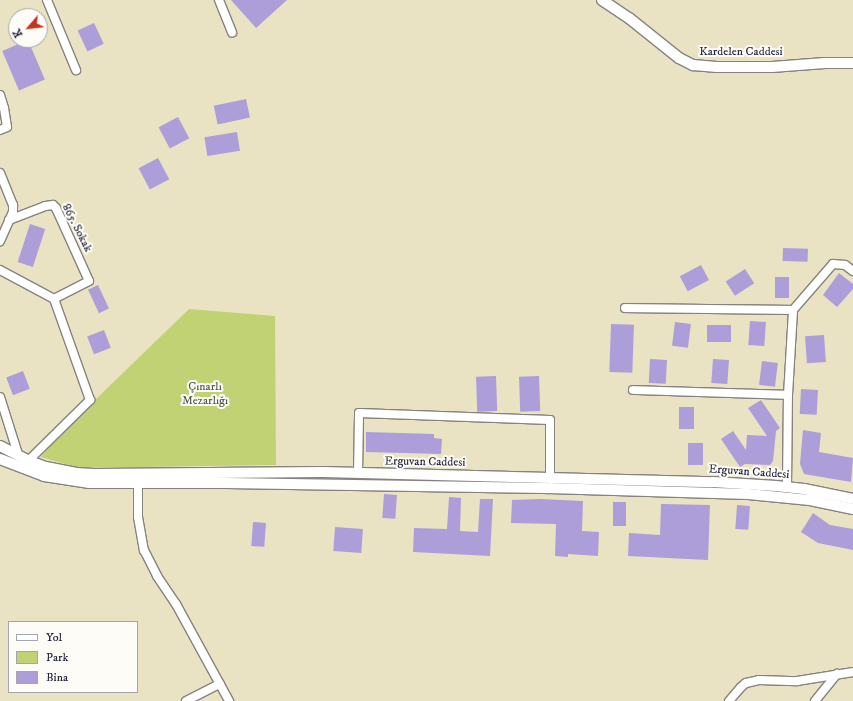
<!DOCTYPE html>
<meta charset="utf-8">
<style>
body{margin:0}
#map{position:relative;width:853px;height:701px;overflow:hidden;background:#e9e3c3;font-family:"IM FELL DW Pica",serif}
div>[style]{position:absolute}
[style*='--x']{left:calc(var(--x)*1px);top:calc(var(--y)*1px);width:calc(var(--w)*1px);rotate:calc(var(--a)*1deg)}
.green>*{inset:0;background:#c1d274}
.building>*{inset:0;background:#ad9dd9;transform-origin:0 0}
.roads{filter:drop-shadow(1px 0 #86827f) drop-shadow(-1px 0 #86827f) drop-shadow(0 1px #86827f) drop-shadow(0 -1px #86827f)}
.minor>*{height:8px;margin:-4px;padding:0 4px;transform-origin:4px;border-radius:4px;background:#fff}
.tertiary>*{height:10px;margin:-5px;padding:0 5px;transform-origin:5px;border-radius:5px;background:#fff}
span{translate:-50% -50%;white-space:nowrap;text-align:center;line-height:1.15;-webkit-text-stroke:4px #fdfcf7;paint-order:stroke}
.street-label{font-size:12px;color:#22223b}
.park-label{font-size:12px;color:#52574c}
.legend{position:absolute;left:8px;top:621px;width:130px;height:72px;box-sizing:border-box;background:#fdfcf7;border:1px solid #a5a5ac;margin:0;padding:5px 7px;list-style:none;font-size:12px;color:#22223b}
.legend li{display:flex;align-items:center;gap:8px;height:20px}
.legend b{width:20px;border:1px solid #a5a5ac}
.north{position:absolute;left:8px;top:8px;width:40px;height:40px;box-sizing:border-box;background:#fdfcf7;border:1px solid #a5a5ac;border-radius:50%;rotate:242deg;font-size:11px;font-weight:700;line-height:16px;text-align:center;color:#22223b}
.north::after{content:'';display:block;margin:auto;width:14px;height:18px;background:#c8321e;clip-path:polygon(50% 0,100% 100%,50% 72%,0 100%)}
</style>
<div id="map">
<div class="green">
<i style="clip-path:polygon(189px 309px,275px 316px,276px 465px,79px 468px,41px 457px,61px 433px)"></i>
</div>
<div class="building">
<i style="clip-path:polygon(231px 0,287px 0,256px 28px)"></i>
<i style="left:94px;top:23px;width:23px;height:18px;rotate:65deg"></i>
<i style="left:28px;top:40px;width:43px;height:28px;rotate:67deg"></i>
<i style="left:246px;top:99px;width:19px;height:33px;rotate:78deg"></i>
<i style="left:178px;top:117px;width:24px;height:22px;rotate:62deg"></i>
<i style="left:237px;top:132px;width:19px;height:33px;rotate:81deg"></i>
<i style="left:158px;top:158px;width:24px;height:22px;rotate:62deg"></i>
<i style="left:30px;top:224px;width:16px;height:40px;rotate:18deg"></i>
<i style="left:783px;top:248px;width:25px;height:13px;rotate:2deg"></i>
<i style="left:701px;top:265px;width:17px;height:24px;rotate:62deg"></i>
<i style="left:745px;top:269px;width:17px;height:23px;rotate:57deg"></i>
<i style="clip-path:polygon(839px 273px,853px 284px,853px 289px,837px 307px,823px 295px)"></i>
<i style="left:775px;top:277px;width:14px;height:21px"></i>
<i style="left:98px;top:285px;width:26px;height:11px;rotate:65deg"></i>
<i style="left:750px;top:321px;width:16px;height:24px;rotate:4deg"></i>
<i style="left:675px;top:322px;width:16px;height:24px;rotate:7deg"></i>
<i style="left:611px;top:324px;width:23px;height:48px;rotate:2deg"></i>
<i style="left:707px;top:325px;width:24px;height:17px"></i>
<i style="left:104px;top:330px;width:19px;height:18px;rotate:69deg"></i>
<i style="left:824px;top:335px;width:27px;height:19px;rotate:86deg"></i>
<i style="left:650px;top:359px;width:17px;height:24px;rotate:3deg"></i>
<i style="left:713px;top:359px;width:16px;height:24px;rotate:4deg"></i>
<i style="left:762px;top:361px;width:16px;height:24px;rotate:7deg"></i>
<i style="left:23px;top:371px;width:19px;height:18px;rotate:69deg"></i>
<i style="left:496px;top:376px;width:35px;height:20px;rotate:88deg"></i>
<i style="left:539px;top:376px;width:35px;height:20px;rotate:88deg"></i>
<i style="left:801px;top:389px;width:17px;height:25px;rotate:3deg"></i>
<i style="clip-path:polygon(761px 400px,780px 428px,776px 431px,773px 461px,770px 465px,745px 464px,740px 467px,721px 439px,733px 431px,746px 450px,747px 435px,767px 436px,748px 408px)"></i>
<i style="left:679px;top:407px;width:15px;height:22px"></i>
<i style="clip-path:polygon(803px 430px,821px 433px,819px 452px,853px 458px,851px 482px,804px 474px,800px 464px)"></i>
<i style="clip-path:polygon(366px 432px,434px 434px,434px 438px,442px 439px,441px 454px,366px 452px)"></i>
<i style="left:688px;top:443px;width:15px;height:22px"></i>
<i style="left:384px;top:494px;width:13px;height:24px;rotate:4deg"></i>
<i style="clip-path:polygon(449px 497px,461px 498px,460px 531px,478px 532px,480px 499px,493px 499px,490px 556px,413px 552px,414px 528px,447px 529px)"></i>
<i style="clip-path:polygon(540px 499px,583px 501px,582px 531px,599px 532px,598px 556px,568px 554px,568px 557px,555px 556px,556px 524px,511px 523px,512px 500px)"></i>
<i style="left:613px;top:502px;width:13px;height:24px"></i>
<i style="clip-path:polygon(661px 504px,710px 505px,708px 560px,628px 556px,629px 533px,660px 535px)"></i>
<i style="left:737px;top:505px;width:13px;height:24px;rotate:4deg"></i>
<i style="clip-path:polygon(813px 513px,830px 525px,853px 529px,853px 550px,818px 543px,801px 532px)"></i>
<i style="left:253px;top:522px;width:13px;height:24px;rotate:4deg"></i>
<i style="left:335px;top:527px;width:28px;height:24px;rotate:4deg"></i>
</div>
<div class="roads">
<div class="minor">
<i style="--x:47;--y:0;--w:76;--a:67.5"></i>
<i style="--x:219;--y:0;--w:35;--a:68"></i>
<i style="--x:0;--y:95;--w:14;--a:73"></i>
<i style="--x:4;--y:108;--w:19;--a:81"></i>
<i style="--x:7;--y:127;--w:8;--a:157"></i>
<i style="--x:0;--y:173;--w:35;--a:68"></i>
<i style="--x:13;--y:205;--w:7;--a:90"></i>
<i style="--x:13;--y:212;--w:32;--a:114"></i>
<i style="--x:9;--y:220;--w:39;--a:-21"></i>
<i style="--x:45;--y:206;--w:8;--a:-7"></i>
<i style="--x:53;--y:205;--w:4;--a:45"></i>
<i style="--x:56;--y:208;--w:80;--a:65.7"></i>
<i style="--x:89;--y:281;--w:39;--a:153"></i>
<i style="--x:0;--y:270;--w:61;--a:28.2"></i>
<i style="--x:625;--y:308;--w:168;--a:0.7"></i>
<i style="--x:633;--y:390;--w:155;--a:1.8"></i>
<i style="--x:0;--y:397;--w:60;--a:72.5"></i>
<i style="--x:29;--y:460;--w:86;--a:-44.5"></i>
<i style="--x:90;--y:400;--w:107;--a:-109.6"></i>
<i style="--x:358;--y:473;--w:60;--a:-89"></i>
<i style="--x:359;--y:413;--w:191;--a:2.1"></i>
<i style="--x:550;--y:420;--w:58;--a:90"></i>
<i style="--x:138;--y:483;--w:34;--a:90"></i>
<i style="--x:138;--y:517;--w:34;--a:80"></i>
<i style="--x:144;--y:550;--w:29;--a:63"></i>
<i style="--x:157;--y:576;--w:34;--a:56"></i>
<i style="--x:176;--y:604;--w:111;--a:61.3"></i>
<i style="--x:787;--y:487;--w:92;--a:-89.4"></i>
<i style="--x:788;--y:395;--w:85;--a:-86.6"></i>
<i style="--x:793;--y:310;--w:61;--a:-49"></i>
<i style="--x:833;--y:264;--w:12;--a:5"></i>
<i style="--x:845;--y:265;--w:10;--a:37"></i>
<i style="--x:186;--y:701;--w:38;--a:-27"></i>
<i style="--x:729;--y:701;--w:18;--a:-49"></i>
<i style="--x:741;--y:687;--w:6;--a:-39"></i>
<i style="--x:746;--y:683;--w:13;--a:-13"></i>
<i style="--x:759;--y:680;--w:38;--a:2"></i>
<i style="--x:797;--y:681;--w:57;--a:-9.1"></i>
<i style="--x:815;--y:701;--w:35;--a:-51"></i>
</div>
<div class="tertiary">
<i style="--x:602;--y:0;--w:32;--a:34"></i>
<i style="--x:629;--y:18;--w:64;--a:38.7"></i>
<i style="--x:679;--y:58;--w:16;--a:27"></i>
<i style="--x:693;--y:65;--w:24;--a:5"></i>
<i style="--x:717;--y:67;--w:55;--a:0"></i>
<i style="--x:772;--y:67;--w:53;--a:-4.3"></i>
<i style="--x:825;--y:63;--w:28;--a:0"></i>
<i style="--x:0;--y:446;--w:36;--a:27"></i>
<i style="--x:32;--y:462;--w:15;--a:20"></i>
<i style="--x:46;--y:467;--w:31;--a:11"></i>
<i style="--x:76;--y:473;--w:22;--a:3"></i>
<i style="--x:98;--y:474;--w:225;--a:-0.5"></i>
<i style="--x:323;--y:472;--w:390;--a:1.5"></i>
<i style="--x:713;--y:482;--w:63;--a:3.6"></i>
<i style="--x:776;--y:486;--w:28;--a:6"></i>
<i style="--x:804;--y:489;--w:50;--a:11.5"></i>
<i style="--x:0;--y:459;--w:47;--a:21.1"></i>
<i style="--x:44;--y:476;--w:46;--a:8.8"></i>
<i style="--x:89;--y:483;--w:137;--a:0"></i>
<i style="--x:226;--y:483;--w:318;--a:0.9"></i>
<i style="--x:544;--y:488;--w:204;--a:1.7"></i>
<i style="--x:748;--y:494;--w:62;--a:5.5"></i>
<i style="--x:810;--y:500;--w:44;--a:11.8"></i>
</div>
</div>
<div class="street-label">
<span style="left:741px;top:52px">Kardelen Caddesi</span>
<span style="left:77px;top:228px;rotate:63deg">865. Sokak</span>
<span style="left:425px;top:462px;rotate:1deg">Erguvan Caddesi</span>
<span style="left:749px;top:472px;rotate:4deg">Erguvan Caddesi</span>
</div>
<div class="park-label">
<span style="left:205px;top:394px">Çınarlı<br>Mezarlığı</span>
</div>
<ul class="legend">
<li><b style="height:5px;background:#fff"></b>Yol</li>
<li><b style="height:11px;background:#c1d274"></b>Park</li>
<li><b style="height:11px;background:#ad9dd9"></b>Bina</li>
</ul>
<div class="north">K</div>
</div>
